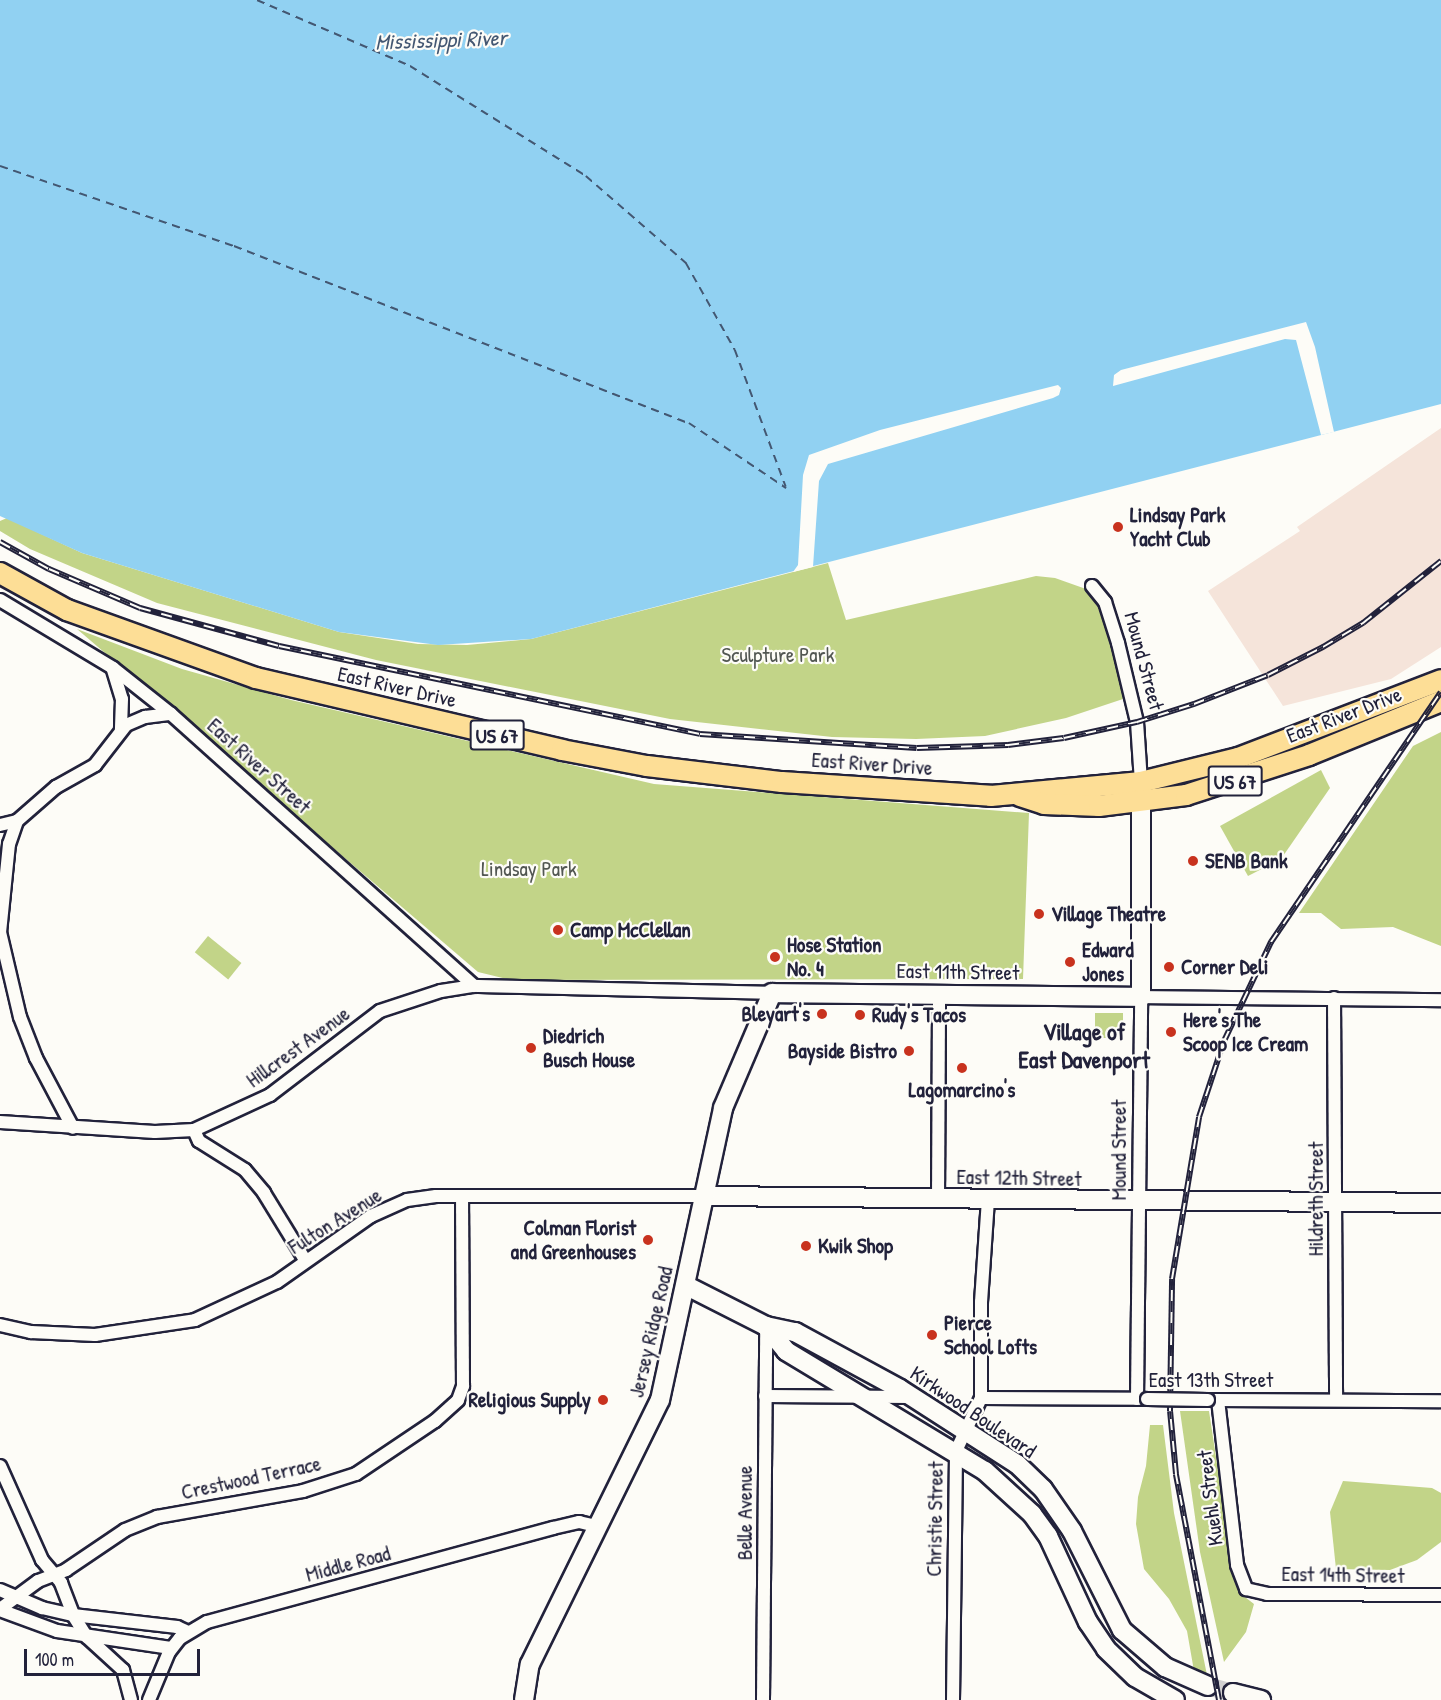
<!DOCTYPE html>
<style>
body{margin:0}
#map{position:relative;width:1441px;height:1700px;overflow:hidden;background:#fdfcf7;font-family:"Patrick Hand",sans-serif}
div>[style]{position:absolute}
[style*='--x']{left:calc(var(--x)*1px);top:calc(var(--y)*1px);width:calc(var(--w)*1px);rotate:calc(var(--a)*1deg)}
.built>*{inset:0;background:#f5e4da}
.green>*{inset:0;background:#c2d488;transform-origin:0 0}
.water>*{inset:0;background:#91d1f2}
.pier>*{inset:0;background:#fdfcf7}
.ferry>*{height:1.5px;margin-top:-0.75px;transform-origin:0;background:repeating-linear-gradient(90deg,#435772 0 8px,transparent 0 14px)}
.secondary-tunnel>*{height:18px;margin-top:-9px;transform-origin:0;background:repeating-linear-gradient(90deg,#d1d0d1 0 18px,transparent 0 27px)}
.roads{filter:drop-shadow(2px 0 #22223b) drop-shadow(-2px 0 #22223b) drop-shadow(0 2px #22223b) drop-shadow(0 -2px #22223b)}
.street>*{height:12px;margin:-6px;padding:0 6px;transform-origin:6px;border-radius:6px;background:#fdfcf7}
.secondary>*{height:18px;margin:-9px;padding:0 9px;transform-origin:9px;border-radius:9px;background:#fdfcf7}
.primary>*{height:20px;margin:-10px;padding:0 10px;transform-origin:10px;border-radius:10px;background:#fdde96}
.rail>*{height:6px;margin-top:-3px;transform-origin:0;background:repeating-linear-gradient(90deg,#fdfcf7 0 11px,#22223b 0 22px);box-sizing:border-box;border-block:2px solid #22223b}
.bridges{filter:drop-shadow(2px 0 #22223b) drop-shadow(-2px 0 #22223b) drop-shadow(0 2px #22223b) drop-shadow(0 -2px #22223b)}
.street-bridge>*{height:12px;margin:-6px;padding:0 6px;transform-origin:6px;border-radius:6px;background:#fdfcf7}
.dots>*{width:16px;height:16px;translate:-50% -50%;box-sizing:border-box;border:3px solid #fdfcf7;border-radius:50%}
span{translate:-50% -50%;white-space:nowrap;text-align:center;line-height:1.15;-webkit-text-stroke:4.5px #fdfcf7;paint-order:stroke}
.shield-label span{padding:2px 4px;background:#fdfcf7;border:2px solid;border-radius:4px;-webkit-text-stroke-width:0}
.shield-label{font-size:20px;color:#22223b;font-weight:700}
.poi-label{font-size:21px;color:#22223b;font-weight:700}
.left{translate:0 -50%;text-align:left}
.right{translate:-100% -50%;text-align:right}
.park-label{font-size:21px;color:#525752}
.street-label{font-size:21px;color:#22223b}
.water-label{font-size:22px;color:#435772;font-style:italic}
.quarter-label{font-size:24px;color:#22223b;font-weight:700}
.scale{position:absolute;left:24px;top:1649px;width:176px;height:27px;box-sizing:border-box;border:3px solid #22223b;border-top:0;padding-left:8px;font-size:18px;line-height:21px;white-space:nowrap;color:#22223b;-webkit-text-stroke:4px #fdfcf7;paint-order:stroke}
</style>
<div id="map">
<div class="built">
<i style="clip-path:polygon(1441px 428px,1441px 647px,1391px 679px,1283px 706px,1208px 591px,1300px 531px,1297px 527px)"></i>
</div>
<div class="green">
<i style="clip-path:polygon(7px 518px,82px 553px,339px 632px,418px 644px,467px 645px,531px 639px,828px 563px,846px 620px,1036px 576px,1055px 578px,1086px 589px,1095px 599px,1114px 651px,1123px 699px,1066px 718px,985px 736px,916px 739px,832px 737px,670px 719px,376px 660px,157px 603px,30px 549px,0 531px,0 521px)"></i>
<i style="clip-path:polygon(77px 629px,182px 669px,291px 700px,654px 784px,1029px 813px,1023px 979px,511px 980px,478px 972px)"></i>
<i style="clip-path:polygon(1441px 732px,1441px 946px,1393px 927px,1341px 929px,1321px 913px,1299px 913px,1413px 746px)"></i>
<i style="clip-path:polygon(1321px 770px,1330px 788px,1281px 859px,1248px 876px,1220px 826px)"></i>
<i style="left:208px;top:936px;width:43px;height:21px;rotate:39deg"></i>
<i style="left:1095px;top:1013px;width:28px;height:25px"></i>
<i style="clip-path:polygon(1180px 1411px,1209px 1411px,1233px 1569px,1241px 1594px,1254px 1604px,1246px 1632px,1224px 1662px,1200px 1552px)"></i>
<i style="clip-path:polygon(1150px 1425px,1163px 1425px,1174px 1513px,1207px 1675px,1194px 1671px,1187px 1631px,1169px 1599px,1144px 1569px,1136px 1524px,1138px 1497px,1146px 1466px)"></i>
<i style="clip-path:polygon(1343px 1481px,1432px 1488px,1441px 1493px,1441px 1542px,1417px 1560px,1390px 1570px,1336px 1569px,1330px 1512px)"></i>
</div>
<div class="water">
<i style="clip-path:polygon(0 0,1441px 0,1441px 404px,531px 639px,438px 645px,339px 632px,82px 553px,0 516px)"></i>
</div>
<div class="pier">
<i style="clip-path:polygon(1306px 322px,1315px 347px,1334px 432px,1321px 435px,1296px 340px,1285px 339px,1113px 386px,1114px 375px,1121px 370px)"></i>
<i style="clip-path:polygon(1058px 385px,1061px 388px,1059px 395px,1053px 398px,828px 464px,819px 481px,813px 567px,793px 572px,798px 565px,803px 475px,809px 455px,880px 430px)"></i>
</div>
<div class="ferry">
<i style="--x:257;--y:0;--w:167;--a:23.3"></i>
<i style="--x:410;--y:66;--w:208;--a:32"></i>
<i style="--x:586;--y:176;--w:133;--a:41"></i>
<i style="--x:686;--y:263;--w:100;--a:60.6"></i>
<i style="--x:735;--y:350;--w:146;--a:69.6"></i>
<i style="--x:0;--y:166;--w:247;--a:18.9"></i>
<i style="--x:234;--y:246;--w:488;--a:21.3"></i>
<i style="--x:689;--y:423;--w:117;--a:33.8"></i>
</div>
<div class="secondary-tunnel">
<i style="--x:1208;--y:1686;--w:26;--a:16"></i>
</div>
<div class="roads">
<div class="street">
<i style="--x:1092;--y:586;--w:21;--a:51"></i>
<i style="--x:1105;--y:602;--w:43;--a:72.4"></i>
<i style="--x:1118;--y:643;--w:81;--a:76.5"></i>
<i style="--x:1137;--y:722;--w:60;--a:86.2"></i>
<i style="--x:0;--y:600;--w:132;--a:31"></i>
<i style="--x:113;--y:668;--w:74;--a:38.4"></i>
<i style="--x:171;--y:714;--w:407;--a:41.9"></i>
<i style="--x:113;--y:670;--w:30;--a:73"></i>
<i style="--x:122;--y:699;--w:31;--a:92"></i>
<i style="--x:17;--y:821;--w:24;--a:109"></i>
<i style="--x:9;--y:844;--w:88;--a:95.8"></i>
<i style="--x:0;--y:932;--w:87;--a:76.8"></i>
<i style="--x:20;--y:1017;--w:44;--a:68.7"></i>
<i style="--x:36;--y:1058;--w:79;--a:62.1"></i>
<i style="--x:0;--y:825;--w:17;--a:-13"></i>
<i style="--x:17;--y:821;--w:52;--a:-41.1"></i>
<i style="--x:56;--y:787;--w:45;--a:-29.4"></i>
<i style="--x:95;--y:765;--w:51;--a:-52.2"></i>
<i style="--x:126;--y:725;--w:21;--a:-23"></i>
<i style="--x:145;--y:717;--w:26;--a:-7"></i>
<i style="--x:1334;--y:998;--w:402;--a:89.7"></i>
<i style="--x:0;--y:1122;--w:155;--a:3.7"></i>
<i style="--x:155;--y:1132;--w:39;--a:-3"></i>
<i style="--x:194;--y:1130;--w:84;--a:-24.7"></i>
<i style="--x:270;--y:1095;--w:138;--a:-37.4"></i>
<i style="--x:380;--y:1011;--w:64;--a:-18.2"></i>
<i style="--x:441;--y:991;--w:33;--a:-9"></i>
<i style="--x:474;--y:986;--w:298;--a:1.3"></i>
<i style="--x:194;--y:1130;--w:12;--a:66"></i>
<i style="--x:199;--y:1141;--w:54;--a:32.2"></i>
<i style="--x:245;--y:1170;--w:30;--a:50"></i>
<i style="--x:264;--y:1193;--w:79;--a:58.5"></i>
<i style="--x:938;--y:1200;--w:205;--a:-89.7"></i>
<i style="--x:0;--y:1325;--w:32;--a:13"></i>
<i style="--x:31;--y:1332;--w:64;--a:2.7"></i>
<i style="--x:95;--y:1335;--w:101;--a:-8.5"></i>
<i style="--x:195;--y:1320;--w:90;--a:-24.9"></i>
<i style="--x:277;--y:1282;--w:115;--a:-35.1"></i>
<i style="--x:371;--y:1216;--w:39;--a:-24"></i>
<i style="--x:407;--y:1200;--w:29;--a:-8"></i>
<i style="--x:436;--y:1196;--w:268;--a:0"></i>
<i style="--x:765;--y:1396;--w:146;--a:0.4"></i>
<i style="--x:981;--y:1398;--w:164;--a:0.3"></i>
<i style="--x:1137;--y:1399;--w:402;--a:-89.4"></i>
<i style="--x:1141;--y:997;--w:300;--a:0.6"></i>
<i style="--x:1212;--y:1400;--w:229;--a:0.3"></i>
<i style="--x:1218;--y:1400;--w:166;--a:83.4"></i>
<i style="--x:1237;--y:1565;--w:26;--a:69"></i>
<i style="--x:1246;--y:1589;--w:22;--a:13"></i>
<i style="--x:1267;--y:1594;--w:174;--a:0.3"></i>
<i style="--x:0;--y:1466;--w:103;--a:65.9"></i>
<i style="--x:42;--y:1560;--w:30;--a:50"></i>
<i style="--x:61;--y:1583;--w:34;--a:69"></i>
<i style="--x:73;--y:1615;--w:26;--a:58"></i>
<i style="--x:87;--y:1637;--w:49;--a:42.5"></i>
<i style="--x:123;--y:1670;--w:31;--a:75"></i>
<i style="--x:0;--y:1590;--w:46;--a:23.2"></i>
<i style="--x:42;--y:1608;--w:32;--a:13"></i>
<i style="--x:73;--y:1615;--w:105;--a:6.6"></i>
<i style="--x:177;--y:1627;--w:12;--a:24"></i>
<i style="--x:0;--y:1609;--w:47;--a:-36.4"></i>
<i style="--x:38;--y:1581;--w:30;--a:-21"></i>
<i style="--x:66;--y:1570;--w:71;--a:-34.1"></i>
<i style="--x:125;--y:1530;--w:35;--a:-22"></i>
<i style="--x:157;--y:1517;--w:148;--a:-10.1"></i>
<i style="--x:303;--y:1491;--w:56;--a:-17.8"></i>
<i style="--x:356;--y:1474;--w:95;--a:-33.9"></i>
<i style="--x:435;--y:1421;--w:31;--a:-42"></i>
<i style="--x:458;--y:1400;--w:15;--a:-70"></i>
<i style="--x:463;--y:1386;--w:190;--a:-90.3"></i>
<i style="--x:0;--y:1610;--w:61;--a:20.2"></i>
<i style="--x:57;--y:1631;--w:115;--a:8.5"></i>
<i style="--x:149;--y:1700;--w:52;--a:-67.4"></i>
<i style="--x:169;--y:1652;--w:18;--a:-52"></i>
<i style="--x:180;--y:1638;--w:31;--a:-31"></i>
<i style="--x:207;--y:1622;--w:359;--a:-15.2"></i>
<i style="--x:553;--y:1528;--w:27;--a:-13"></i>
<i style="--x:579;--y:1522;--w:18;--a:13"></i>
<i style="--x:763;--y:1700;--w:374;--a:-89.5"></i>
<i style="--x:953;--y:1700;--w:249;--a:-89.3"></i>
<i style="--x:956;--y:1451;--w:59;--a:-64.7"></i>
<i style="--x:981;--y:1398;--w:96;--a:-90"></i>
<i style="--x:981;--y:1302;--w:102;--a:-86.1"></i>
</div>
<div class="secondary">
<i style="--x:704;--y:1196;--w:737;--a:0.54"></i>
<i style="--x:687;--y:1286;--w:89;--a:26.9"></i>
<i style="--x:766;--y:1326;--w:30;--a:12"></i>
<i style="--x:795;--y:1332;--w:119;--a:28.5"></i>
<i style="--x:900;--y:1389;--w:139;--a:32.7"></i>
<i style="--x:1017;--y:1464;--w:36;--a:44"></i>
<i style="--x:1043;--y:1489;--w:51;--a:55.4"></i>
<i style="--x:1072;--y:1531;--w:111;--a:63.2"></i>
<i style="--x:1122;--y:1630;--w:57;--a:40.7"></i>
<i style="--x:1165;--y:1667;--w:47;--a:23.8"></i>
<i style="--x:766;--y:1326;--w:32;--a:51"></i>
<i style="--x:786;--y:1351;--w:232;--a:31.1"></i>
<i style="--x:985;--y:1471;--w:64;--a:42.5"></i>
<i style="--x:1032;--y:1514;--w:27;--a:54"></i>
<i style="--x:1048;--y:1536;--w:95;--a:65.1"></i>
<i style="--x:1088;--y:1622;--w:32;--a:56"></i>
<i style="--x:1106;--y:1649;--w:40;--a:44"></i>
<i style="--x:1135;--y:1677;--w:46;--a:29.9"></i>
<i style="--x:1233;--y:1693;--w:29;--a:14"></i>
<i style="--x:524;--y:1700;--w:36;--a:-81"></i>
<i style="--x:530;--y:1664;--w:294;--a:-63.8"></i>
<i style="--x:660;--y:1400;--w:299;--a:-77.8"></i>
<i style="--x:723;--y:1108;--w:125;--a:-66.9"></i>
<i style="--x:772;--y:993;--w:369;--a:0.6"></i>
<i style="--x:1141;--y:997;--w:210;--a:-90"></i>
</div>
<div class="primary">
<i style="--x:0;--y:573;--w:77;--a:28.9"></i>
<i style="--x:67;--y:610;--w:201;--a:19.8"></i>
<i style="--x:256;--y:678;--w:314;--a:13.2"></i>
<i style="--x:562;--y:750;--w:86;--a:10.7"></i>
<i style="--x:647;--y:766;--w:136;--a:6.8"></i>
<i style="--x:782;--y:782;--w:209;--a:3.8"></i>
<i style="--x:991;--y:796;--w:151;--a:-5.3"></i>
<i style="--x:1141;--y:782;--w:100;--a:-13.9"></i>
<i style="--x:1238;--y:758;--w:217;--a:-21"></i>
<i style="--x:1020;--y:796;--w:25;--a:18"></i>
<i style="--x:1044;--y:804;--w:55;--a:2.1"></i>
<i style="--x:1099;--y:806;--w:88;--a:-7.2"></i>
<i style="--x:1186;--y:795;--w:129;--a:-18"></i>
<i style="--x:1309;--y:755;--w:143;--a:-22.2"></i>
</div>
</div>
<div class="rail">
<i style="--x:0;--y:542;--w:56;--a:28.9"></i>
<i style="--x:49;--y:569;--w:99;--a:23.2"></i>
<i style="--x:140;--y:608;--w:144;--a:15.3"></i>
<i style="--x:279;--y:646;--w:430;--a:11.8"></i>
<i style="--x:700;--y:734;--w:217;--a:3.7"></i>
<i style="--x:917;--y:748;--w:91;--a:-1.9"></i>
<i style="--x:1008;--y:745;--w:56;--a:-7.1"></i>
<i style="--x:1064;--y:738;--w:75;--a:-12.4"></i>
<i style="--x:1137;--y:722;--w:60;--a:-17.5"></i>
<i style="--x:1194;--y:704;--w:79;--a:-21.4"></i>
<i style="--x:1268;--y:675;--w:62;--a:-27"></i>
<i style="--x:1323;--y:647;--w:47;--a:-31"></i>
<i style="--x:1363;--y:623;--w:100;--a:-38.5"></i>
<i style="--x:1219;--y:1700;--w:230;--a:-100.8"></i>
<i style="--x:1176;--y:1474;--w:63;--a:-95.4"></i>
<i style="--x:1170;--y:1411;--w:132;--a:-89.1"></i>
<i style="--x:1172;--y:1279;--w:164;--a:-80.5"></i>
<i style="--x:1199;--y:1117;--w:80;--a:-71.8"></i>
<i style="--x:1224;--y:1041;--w:110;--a:-64.6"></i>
<i style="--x:1271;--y:942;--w:302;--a:-55.8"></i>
</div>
<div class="bridges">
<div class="street-bridge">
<i style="--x:1147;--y:1399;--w:61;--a:0.9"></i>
</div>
</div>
<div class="dots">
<i style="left:1118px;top:527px;background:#c8321e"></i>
<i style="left:1193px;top:861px;background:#c8321e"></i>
<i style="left:1039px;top:914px;background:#c8321e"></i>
<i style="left:558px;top:930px;background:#c8321e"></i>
<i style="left:775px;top:957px;background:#c8321e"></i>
<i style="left:1070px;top:962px;background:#c8321e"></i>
<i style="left:1169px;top:967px;background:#c8321e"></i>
<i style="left:822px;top:1014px;background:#c8321e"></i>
<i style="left:860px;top:1015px;background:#c8321e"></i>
<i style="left:1171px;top:1032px;background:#c8321e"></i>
<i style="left:531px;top:1048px;background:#c8321e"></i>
<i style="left:909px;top:1051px;background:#c8321e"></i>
<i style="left:962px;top:1068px;background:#c8321e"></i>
<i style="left:648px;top:1240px;background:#c8321e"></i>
<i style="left:806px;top:1246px;background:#c8321e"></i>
<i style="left:932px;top:1335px;background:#c8321e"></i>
<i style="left:603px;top:1400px;background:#c8321e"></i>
</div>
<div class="shield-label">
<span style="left:497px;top:735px">US 67</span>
<span style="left:1235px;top:781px">US 67</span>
</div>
<div class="poi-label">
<span class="left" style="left:1130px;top:527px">Lindsay Park<br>Yacht Club</span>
<span class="left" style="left:1205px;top:861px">SENB Bank</span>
<span class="left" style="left:1051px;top:914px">Village Theatre</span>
<span class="left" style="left:570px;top:930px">Camp McClellan</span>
<span class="left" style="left:787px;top:957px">Hose Station<br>No. 4</span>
<span class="left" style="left:1082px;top:962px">Edward<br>Jones</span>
<span class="left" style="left:1181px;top:967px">Corner Deli</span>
<span class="right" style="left:810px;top:1014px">Bleyart's</span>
<span class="left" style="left:872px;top:1015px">Rudy's Tacos</span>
<span class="left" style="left:1183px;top:1032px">Here's The<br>Scoop Ice Cream</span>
<span class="left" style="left:543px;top:1048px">Diedrich<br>Busch House</span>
<span class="right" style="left:897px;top:1051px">Bayside Bistro</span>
<span style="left:962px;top:1090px">Lagomarcino's</span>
<span class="right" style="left:636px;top:1240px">Colman Florist<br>and Greenhouses</span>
<span class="left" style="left:818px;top:1246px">Kwik Shop</span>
<span class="left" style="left:944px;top:1335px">Pierce<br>School Lofts</span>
<span class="right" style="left:591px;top:1400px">Religious Supply</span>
</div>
<div class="park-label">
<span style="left:778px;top:655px">Sculpture Park</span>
<span style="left:529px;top:869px">Lindsay Park</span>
</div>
<div class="street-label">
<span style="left:1144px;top:661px;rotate:75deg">Mound Street</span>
<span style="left:397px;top:687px;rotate:13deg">East River Drive</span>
<span style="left:1344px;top:715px;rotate:-21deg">East River Drive</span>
<span style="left:872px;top:764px;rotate:4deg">East River Drive</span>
<span style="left:259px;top:766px;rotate:42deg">East River Street</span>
<span style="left:958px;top:972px;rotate:1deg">East 11th Street</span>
<span style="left:298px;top:1047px;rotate:-36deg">Hillcrest Avenue</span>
<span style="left:1119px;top:1150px;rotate:-90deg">Mound Street</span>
<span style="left:1019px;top:1178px;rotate:1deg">East 12th Street</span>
<span style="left:1316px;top:1199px;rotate:-90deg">Hildreth Street</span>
<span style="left:335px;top:1221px;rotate:-32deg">Fulton Avenue</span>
<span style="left:651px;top:1332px;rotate:-77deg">Jersey Ridge Road</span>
<span style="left:1211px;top:1380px">East 13th Street</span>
<span style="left:973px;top:1412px;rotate:34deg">Kirkwood Boulevard</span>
<span style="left:251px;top:1478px;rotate:-12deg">Crestwood Terrace</span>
<span style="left:1210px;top:1498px;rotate:-97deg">Kuehl Street</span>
<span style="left:745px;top:1513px;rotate:-90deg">Belle Avenue</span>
<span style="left:935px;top:1519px;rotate:-89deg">Christie Street</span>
<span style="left:348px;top:1564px;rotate:-15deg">Middle Road</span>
<span style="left:1343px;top:1575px;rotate:1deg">East 14th Street</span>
</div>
<div class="water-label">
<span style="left:441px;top:40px;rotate:-2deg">Mississippi River</span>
</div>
<div class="quarter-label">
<span style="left:1084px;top:1046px">Village of<br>East Davenport</span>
</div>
<div class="scale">100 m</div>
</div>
